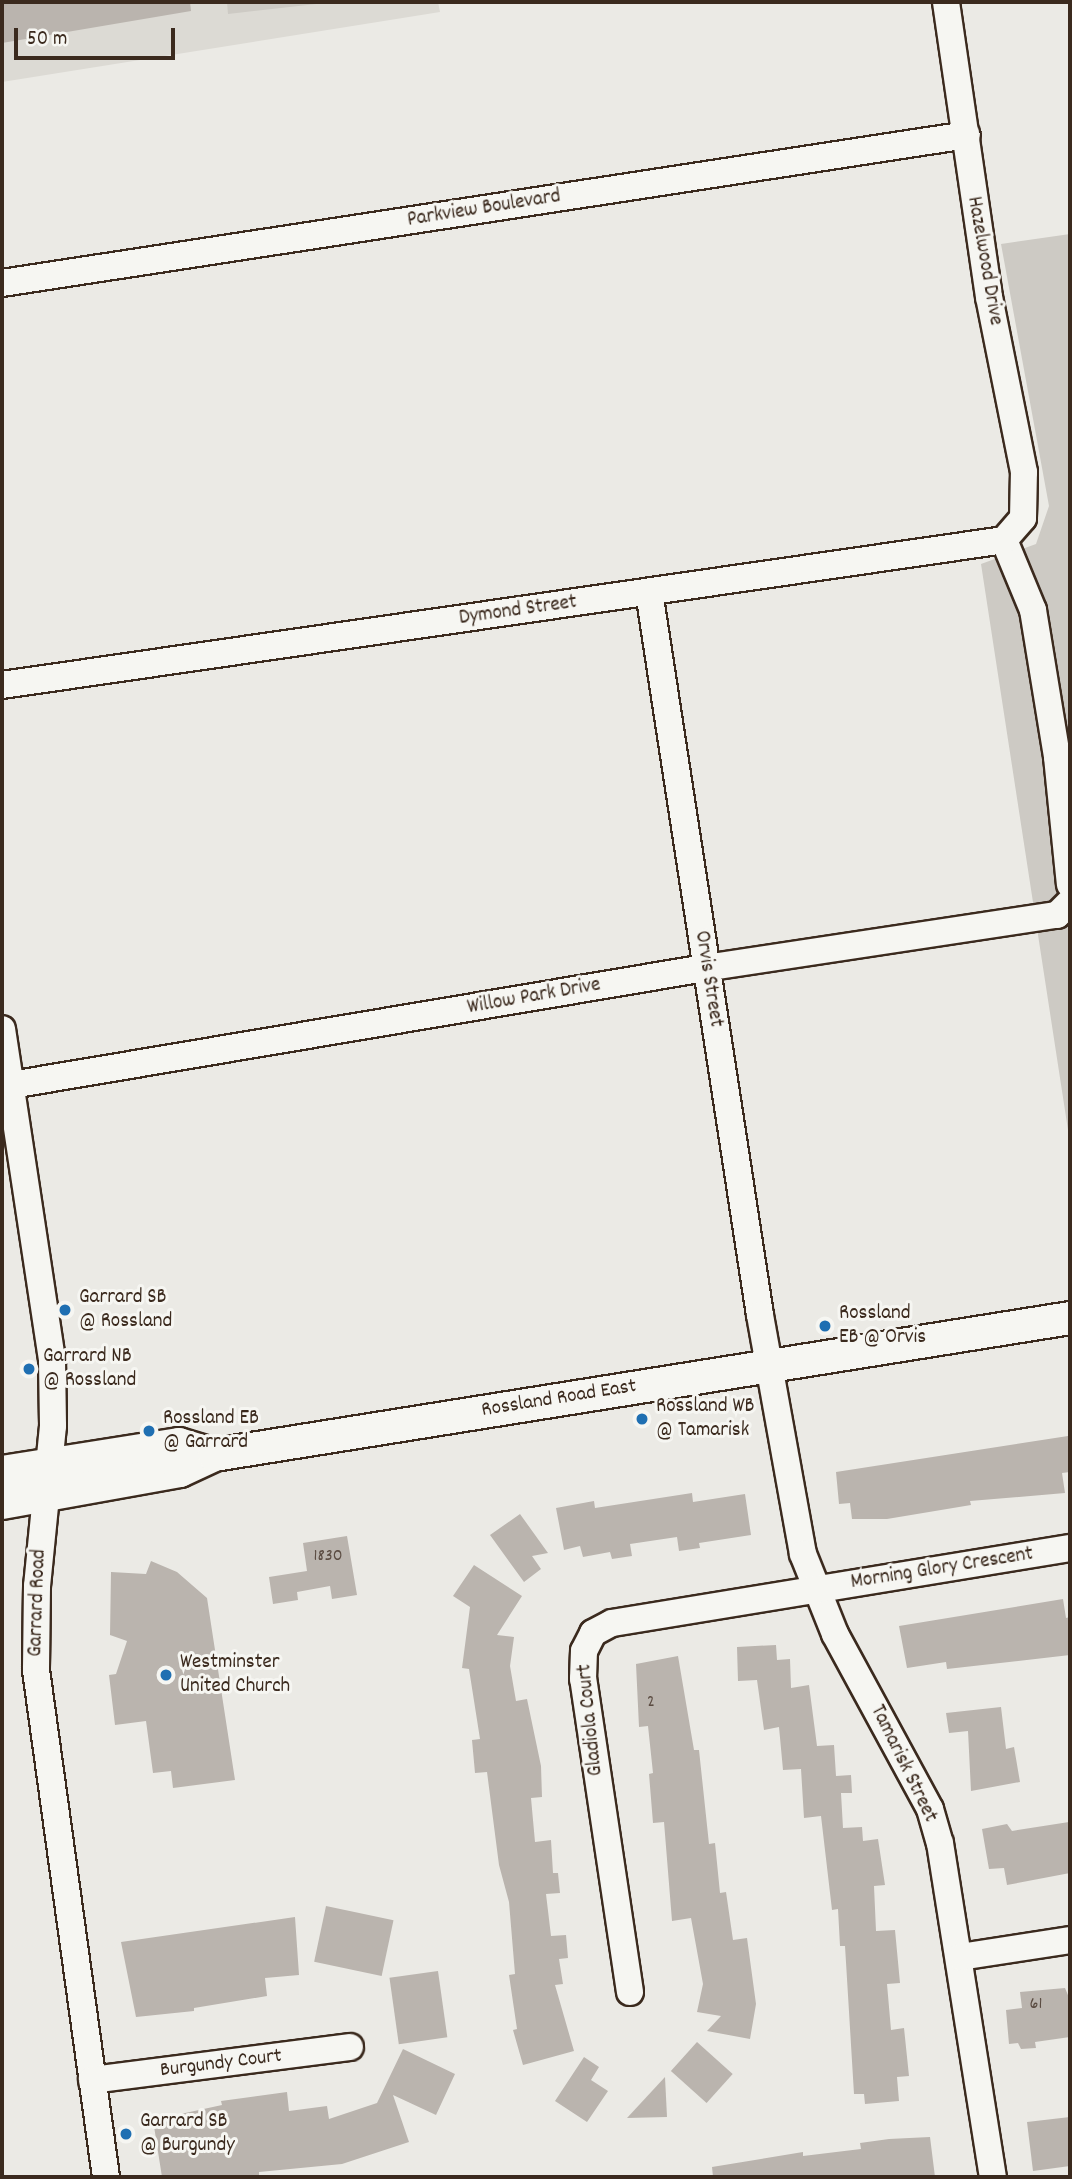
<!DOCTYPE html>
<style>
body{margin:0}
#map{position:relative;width:1072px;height:2179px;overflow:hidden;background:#ebeae5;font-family:Dekko,sans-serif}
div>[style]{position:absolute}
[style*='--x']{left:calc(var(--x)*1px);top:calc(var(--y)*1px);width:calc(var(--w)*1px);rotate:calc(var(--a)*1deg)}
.built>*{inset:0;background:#dcdad4}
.green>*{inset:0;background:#cdcac4}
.building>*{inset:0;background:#bab4ae;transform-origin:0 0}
.roads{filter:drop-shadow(2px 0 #3b2a1e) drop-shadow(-2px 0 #3b2a1e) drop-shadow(0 2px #3b2a1e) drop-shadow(0 -2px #3b2a1e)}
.minor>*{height:26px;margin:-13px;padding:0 13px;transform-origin:13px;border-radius:13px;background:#f6f6f2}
.major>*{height:32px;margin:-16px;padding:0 16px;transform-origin:16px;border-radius:16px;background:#f6f6f2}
.dots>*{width:19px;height:19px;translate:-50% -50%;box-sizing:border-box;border:4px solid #f6f6f2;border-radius:50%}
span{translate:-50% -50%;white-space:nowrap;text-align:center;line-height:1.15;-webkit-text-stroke:6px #f6f6f2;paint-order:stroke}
.number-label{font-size:18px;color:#5b4c42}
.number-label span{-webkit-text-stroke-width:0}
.street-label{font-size:21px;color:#3b2a1e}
.poi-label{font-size:21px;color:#3b2a1e}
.left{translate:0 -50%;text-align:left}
.frame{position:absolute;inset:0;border:4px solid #3b2a1e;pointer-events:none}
.scale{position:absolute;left:14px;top:28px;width:161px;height:32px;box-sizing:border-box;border:4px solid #3b2a1e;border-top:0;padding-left:9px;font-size:21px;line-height:24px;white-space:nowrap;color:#3b2a1e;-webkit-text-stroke:5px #f6f6f2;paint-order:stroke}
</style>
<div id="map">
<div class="built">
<i style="clip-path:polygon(2px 2px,438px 2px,440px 12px,2px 82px)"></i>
</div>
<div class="green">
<i style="clip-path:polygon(227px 2px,334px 2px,228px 14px)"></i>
<i style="clip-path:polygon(1070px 234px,1070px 1143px,981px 564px,1036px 544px,1049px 506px,1001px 244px)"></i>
</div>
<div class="building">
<i style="clip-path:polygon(2px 2px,190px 2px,191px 11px,2px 43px)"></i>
<i style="clip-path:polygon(1068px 1436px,1070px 1472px,1062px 1473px,1065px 1493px,970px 1501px,971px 1505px,887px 1519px,852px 1519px,850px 1503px,839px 1504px,836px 1472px)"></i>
<i style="clip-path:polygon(692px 1493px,693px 1502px,745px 1494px,751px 1535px,699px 1543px,700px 1548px,679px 1551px,677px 1537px,630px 1544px,632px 1556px,612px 1559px,610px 1552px,583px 1557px,580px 1546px,564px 1550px,556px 1508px,594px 1501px,595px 1508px)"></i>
<i style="clip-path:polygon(520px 1514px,548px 1553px,532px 1556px,541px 1569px,524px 1582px,490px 1535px)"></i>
<i style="clip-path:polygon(347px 1536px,357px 1595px,332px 1599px,330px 1586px,297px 1592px,298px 1600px,273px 1604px,269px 1577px,307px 1571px,303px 1543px)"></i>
<i style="clip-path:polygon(151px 1561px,177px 1572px,207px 1598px,235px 1780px,173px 1788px,171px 1771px,153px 1773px,146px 1721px,115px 1725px,109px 1675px,116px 1674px,127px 1641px,110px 1635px,111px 1572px,146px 1574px)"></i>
<i style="clip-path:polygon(474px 1565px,522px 1596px,497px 1635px,514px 1637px,510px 1666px,516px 1701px,527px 1699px,541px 1766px,542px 1797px,531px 1798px,535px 1842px,551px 1840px,553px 1873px,558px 1873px,560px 1893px,546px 1894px,551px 1936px,566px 1935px,568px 1958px,559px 1959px,563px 1984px,555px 1985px,574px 2051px,523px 2065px,513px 2030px,517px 2029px,509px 1975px,515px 1974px,509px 1902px,499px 1865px,487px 1772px,475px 1773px,472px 1740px,480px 1739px,469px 1669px,462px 1668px,470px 1607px,453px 1596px)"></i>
<i style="clip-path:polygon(1063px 1599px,1066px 1618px,1070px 1617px,1070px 1655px,947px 1669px,946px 1662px,907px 1668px,899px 1626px)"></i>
<i style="clip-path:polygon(776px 1645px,777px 1660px,790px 1659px,791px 1688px,809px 1685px,817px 1746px,834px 1745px,836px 1776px,851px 1775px,852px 1793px,841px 1793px,843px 1828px,862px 1827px,863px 1841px,878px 1839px,885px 1885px,874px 1886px,876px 1931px,895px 1930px,900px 1983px,887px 1984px,891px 2030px,904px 2028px,909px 2076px,897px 2077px,899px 2101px,865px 2104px,864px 2094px,854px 2094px,845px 1946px,840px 1946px,838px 1909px,832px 1910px,821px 1816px,804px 1818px,801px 1769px,783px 1770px,779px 1727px,764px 1730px,757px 1680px,738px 1681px,737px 1647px)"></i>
<i style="clip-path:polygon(678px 1656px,694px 1750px,699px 1750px,709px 1844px,715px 1843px,720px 1893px,726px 1892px,733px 1940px,747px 1938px,756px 2004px,750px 2039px,707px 2031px,721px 2016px,697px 2012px,703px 1984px,691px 1918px,672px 1921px,664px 1822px,653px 1823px,649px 1774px,653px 1773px,648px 1726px,639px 1727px,636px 1664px)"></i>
<i style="clip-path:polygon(1001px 1707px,1006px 1749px,1014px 1747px,1020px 1782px,971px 1791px,968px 1731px,949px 1733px,946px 1713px)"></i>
<i style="clip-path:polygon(1069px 1822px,1070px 1873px,1007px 1885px,1004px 1868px,989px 1869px,982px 1829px,1007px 1824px,1012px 1831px)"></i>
<i style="left:326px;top:1906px;width:69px;height:57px;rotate:12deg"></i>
<i style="clip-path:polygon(295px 1917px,299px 1975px,265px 1978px,267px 1996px,194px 2008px,194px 2011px,136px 2017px,121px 1942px)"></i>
<i style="left:438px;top:1971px;width:67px;height:49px;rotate:82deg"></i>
<i style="clip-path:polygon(1065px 1988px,1070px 2000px,1070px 2037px,1035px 2042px,1036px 2048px,1021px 2049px,1018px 2043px,1009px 2044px,1006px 2010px,1022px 2008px,1020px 1992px)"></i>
<i style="left:697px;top:2042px;width:48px;height:39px;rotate:42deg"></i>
<i style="clip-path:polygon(403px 2049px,455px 2074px,436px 2115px,393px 2095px,409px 2142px,342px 2164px,259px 2172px,259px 2176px,162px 2177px,153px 2120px,222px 2105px,221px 2101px,287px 2092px,289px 2111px,327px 2106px,329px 2119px,377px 2103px)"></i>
<i style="clip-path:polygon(584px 2057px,599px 2067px,591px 2080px,608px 2091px,587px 2122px,555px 2101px)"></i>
<i style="clip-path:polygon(665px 2077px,667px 2117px,627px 2118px)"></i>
<i style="clip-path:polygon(1070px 2117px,1070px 2166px,1033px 2171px,1027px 2122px)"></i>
<i style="clip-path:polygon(930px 2137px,935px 2177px,713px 2177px,712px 2167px,803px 2152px,803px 2156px,861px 2149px,860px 2143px,889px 2139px)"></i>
</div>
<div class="roads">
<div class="minor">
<i style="--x:2;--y:283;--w:976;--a:-8.72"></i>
<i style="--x:1004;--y:540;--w:76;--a:67.5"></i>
<i style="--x:1033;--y:610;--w:149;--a:80.7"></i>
<i style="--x:1057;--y:757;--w:128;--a:84.2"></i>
<i style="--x:649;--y:592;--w:731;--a:81.27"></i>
<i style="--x:760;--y:1315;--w:243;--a:79.8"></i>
<i style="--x:803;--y:1554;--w:86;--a:68.2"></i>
<i style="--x:835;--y:1634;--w:199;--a:61.5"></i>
<i style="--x:930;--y:1809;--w:35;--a:74"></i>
<i style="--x:940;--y:1843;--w:338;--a:81"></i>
<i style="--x:2;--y:685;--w:1012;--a:-8.23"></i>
<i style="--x:1004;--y:540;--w:29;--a:-49"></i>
<i style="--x:1023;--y:518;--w:46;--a:-88.8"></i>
<i style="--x:1024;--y:472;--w:178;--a:-101.3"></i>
<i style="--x:989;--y:297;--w:298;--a:-98.3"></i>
<i style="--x:2;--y:1029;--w:336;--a:81.4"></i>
<i style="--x:52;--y:1361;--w:65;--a:89.1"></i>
<i style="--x:53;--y:1426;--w:161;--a:95.7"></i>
<i style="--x:37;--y:1586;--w:84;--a:90.7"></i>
<i style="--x:36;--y:1670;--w:512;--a:82.14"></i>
<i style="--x:11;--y:1085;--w:704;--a:-9.57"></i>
<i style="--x:705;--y:968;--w:356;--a:-8.6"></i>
<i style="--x:1057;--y:915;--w:18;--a:-45"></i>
<i style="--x:960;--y:1957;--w:111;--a:-8.8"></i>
<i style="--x:630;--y:1992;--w:317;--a:-98.5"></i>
<i style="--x:583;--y:1679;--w:28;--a:-88"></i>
<i style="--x:584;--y:1651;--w:20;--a:-63"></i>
<i style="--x:593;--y:1633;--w:21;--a:-28"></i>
<i style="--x:612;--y:1623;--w:464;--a:-9.3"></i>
<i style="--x:92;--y:2080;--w:260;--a:-7.3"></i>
</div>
<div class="major">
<i style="--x:2;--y:1472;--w:179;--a:-9"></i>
<i style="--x:179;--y:1444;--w:37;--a:17"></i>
<i style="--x:2;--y:1503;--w:181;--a:-10.2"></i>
<i style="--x:180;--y:1471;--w:38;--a:-25"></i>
<i style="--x:214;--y:1455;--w:867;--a:-9.09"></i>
</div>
</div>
<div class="dots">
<i style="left:65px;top:1310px;background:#1f6fb2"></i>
<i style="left:825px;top:1326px;background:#1f6fb2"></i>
<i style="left:29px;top:1369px;background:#1f6fb2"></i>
<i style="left:642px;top:1419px;background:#1f6fb2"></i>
<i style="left:149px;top:1431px;background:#1f6fb2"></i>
<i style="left:166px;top:1675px;background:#1f6fb2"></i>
<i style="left:126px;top:2134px;background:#1f6fb2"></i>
</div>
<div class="number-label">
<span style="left:328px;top:1557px">1830</span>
<span style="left:651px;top:1703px">2</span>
<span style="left:1036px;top:2005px">61</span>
</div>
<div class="street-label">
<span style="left:484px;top:209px;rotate:-9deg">Parkview Boulevard</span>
<span style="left:984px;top:261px;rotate:80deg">Hazelwood Drive</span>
<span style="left:518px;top:611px;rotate:-8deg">Dymond Street</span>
<span style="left:708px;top:979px;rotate:81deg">Orvis Street</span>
<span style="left:534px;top:997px;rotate:-10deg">Willow Park Drive</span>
<span style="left:559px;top:1399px;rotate:-9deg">Rossland Road East</span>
<span style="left:942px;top:1569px;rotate:-9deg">Morning Glory Crescent</span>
<span style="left:38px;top:1603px;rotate:-88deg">Garrard Road</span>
<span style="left:591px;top:1720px;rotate:-96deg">Gladiola Court</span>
<span style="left:903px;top:1764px;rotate:64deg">Tamarisk Street</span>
<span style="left:221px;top:2064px;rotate:-7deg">Burgundy Court</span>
</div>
<div class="poi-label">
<span class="left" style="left:79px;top:1310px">Garrard SB<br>@ Rossland</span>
<span class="left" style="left:839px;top:1326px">Rossland<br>EB @ Orvis</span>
<span class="left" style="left:43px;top:1369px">Garrard NB<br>@ Rossland</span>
<span class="left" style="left:656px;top:1419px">Rossland WB<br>@ Tamarisk</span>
<span class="left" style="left:163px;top:1431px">Rossland EB<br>@ Garrard</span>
<span class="left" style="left:180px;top:1675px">Westminster<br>United Church</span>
<span class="left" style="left:140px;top:2134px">Garrard SB<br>@ Burgundy</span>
</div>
<div class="frame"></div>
<div class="scale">50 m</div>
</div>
